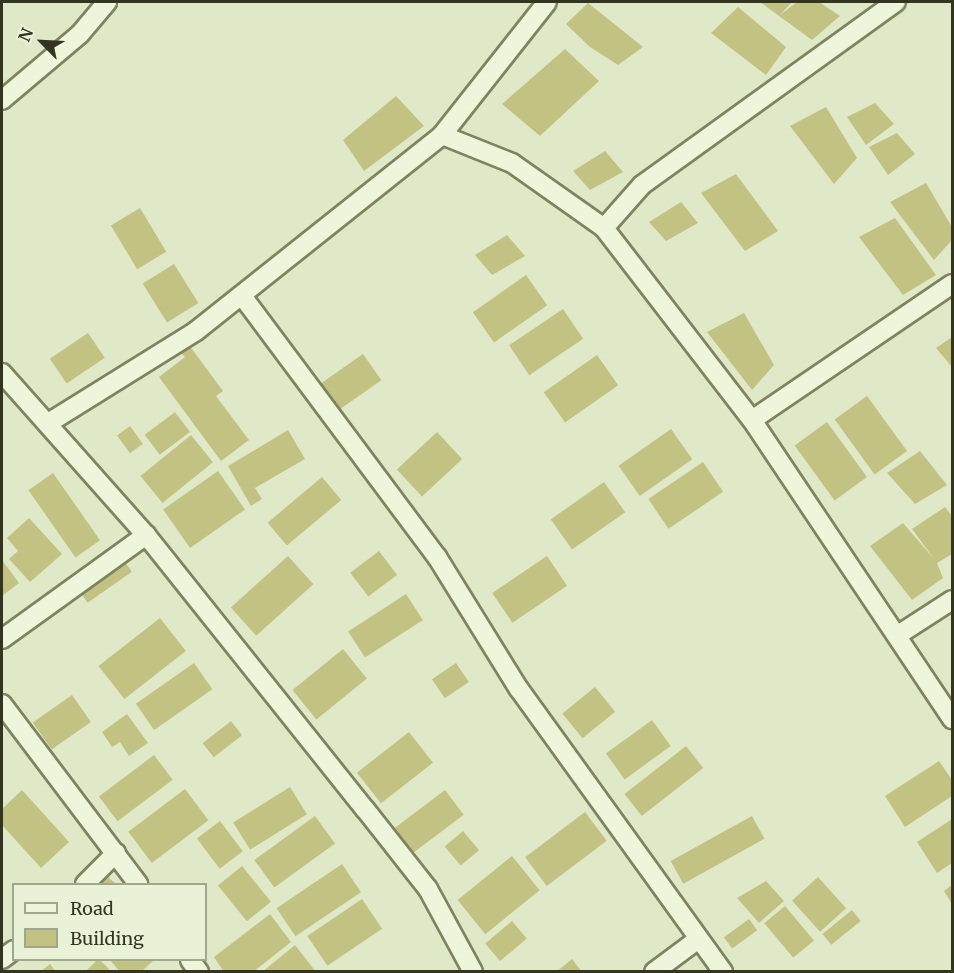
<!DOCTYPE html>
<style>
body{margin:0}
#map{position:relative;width:954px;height:973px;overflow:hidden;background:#dfe9c8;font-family:Merriweather,serif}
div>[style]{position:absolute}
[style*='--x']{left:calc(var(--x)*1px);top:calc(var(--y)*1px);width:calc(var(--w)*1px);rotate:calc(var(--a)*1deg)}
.building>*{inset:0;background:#c2c383;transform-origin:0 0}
.roads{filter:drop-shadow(2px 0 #7f835f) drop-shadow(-2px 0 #7f835f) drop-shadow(0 2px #7f835f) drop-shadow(0 -2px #7f835f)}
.street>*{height:18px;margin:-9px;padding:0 9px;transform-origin:9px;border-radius:9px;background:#edf5db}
span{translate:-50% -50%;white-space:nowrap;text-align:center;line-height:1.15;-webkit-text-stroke:6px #e9f2d7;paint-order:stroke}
.frame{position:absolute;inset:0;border:3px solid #343521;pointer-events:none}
.legend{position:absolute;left:12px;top:883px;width:195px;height:78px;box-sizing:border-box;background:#e9f2d7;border:2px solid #a1a68e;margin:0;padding:8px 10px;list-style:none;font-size:18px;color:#343521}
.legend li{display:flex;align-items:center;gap:12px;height:30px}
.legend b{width:30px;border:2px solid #a1a68e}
.north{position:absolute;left:12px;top:12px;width:60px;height:60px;-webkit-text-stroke:4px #e9f2d7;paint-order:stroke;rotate:294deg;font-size:16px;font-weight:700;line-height:24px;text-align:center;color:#343521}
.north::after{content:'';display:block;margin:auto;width:21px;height:27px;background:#343521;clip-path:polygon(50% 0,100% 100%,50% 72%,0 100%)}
</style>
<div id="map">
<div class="building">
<i style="clip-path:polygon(760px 2px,792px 2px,780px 15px,797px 2px,819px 2px,840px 16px,812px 40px)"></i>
<i style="clip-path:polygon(588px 3px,643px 47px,618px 65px,590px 47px,566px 24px)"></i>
<i style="clip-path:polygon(738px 7px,786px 47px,766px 75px,711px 33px)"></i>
<i style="clip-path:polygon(565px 49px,599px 81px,540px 136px,502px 104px)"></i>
<i style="clip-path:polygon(396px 96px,424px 126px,364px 171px,343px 140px)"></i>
<i style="clip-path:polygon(875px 103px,894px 124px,866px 145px,847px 117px)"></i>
<i style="clip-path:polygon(826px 107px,857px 158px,834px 184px,790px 126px)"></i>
<i style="clip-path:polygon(897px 133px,915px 154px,888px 175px,869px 147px)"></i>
<i style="clip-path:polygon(605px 151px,623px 172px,590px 190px,573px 171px)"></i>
<i style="clip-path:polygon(736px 174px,778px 231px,745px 251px,701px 193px)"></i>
<i style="clip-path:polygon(926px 183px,952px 227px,952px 240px,934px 260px,890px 202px)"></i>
<i style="clip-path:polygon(681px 202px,698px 223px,666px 241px,649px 222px)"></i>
<i style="left:140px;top:208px;width:51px;height:34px;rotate:59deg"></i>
<i style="clip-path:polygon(895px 218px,936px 275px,903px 295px,859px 237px)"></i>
<i style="clip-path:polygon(507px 235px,525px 256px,492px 275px,475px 255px)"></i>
<i style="left:174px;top:264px;width:46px;height:37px;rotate:58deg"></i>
<i style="left:526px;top:275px;width:37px;height:65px;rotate:55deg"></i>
<i style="left:563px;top:309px;width:36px;height:65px;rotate:56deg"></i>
<i style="clip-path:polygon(744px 313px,774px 365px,752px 390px,707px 332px)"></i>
<i style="left:88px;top:333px;width:30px;height:46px;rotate:56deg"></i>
<i style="clip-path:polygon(952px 337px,952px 367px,936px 348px)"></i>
<i style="clip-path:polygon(189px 345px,223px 391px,216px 396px,249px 440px,221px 461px,159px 377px,185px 357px,180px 352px)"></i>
<i style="left:363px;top:354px;width:32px;height:52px;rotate:55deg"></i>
<i style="left:597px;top:355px;width:37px;height:65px;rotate:55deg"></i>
<i style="left:867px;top:396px;width:68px;height:40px;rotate:54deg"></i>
<i style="left:175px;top:412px;width:25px;height:38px;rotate:53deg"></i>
<i style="left:827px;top:422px;width:68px;height:40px;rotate:54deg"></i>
<i style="left:130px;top:426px;width:22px;height:16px;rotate:54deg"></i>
<i style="left:671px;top:429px;width:37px;height:64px;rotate:55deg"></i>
<i style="clip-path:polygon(288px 430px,305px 459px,255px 488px,262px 499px,251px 506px,228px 466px)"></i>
<i style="left:437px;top:432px;width:37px;height:55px;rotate:47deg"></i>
<i style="left:191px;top:435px;width:35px;height:65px;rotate:51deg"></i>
<i style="clip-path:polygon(920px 451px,947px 485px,915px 504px,887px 473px)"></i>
<i style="left:703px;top:462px;width:36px;height:66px;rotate:56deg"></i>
<i style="left:218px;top:471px;width:47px;height:67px;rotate:55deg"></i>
<i style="left:53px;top:473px;width:82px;height:30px;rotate:55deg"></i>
<i style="left:322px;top:477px;width:30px;height:71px;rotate:50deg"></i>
<i style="left:604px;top:482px;width:37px;height:65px;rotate:55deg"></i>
<i style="clip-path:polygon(945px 507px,952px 516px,952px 554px,937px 563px,943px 578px,912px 600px,870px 546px,903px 523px,934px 559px,912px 529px)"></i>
<i style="clip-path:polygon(29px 518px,62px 554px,30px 582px,9px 559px,18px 551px,7px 538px)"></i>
<i style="left:379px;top:551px;width:30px;height:36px;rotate:53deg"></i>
<i style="left:288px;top:556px;width:38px;height:77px;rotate:48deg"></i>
<i style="left:547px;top:556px;width:36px;height:66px;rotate:56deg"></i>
<i style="clip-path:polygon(2px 560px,19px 583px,2px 596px)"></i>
<i style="left:125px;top:562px;width:12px;height:54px;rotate:55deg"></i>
<i style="left:406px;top:594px;width:31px;height:69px;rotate:57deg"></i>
<i style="left:160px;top:618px;width:42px;height:78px;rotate:52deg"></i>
<i style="left:343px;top:649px;width:38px;height:65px;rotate:51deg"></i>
<i style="left:194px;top:663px;width:32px;height:71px;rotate:55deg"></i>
<i style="left:456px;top:663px;width:23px;height:29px;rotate:56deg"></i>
<i style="left:595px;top:687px;width:32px;height:42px;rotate:51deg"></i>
<i style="left:72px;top:695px;width:33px;height:48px;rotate:55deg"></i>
<i style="clip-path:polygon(127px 714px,148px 743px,129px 756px,120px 742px,112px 747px,102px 732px)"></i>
<i style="left:652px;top:720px;width:32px;height:57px;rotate:54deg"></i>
<i style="left:231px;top:721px;width:18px;height:36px;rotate:52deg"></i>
<i style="left:409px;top:732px;width:39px;height:66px;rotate:52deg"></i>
<i style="left:686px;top:746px;width:28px;height:78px;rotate:52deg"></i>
<i style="left:154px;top:755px;width:31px;height:69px;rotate:53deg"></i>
<i style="clip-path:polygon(939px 761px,952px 780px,952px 796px,905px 827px,885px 796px)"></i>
<i style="left:290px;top:787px;width:32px;height:67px;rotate:58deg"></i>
<i style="left:185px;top:789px;width:39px;height:71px;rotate:53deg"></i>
<i style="clip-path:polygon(22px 790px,69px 842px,41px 868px,2px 825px,2px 809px)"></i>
<i style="left:445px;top:790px;width:31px;height:63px;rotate:53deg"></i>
<i style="left:585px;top:812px;width:36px;height:75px;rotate:53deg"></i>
<i style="left:315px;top:816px;width:34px;height:75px;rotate:54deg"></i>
<i style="left:752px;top:816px;width:26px;height:93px;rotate:61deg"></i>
<i style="clip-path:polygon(952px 819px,952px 863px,937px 873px,917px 842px)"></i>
<i style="left:220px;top:821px;width:38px;height:29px;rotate:53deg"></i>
<i style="left:463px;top:831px;width:25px;height:24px;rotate:50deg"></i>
<i style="left:512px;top:856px;width:44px;height:70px;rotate:51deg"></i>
<i style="left:342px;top:864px;width:34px;height:79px;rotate:56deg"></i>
<i style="left:242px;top:866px;width:46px;height:31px;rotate:51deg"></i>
<i style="clip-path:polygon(107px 876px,116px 884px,100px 884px)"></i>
<i style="left:818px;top:877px;width:42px;height:35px;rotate:48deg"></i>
<i style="clip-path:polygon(766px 881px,784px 901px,759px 923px,737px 898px)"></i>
<i style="clip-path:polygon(952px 885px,952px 904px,944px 891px)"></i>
<i style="left:362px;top:899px;width:36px;height:66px;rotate:56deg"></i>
<i style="left:785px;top:906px;width:45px;height:27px;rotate:50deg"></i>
<i style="left:852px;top:910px;width:14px;height:38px;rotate:51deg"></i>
<i style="clip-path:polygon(270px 914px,291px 942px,253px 972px,224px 972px,214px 957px)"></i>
<i style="left:749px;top:919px;width:14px;height:31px;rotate:54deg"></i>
<i style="left:512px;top:921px;width:23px;height:35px;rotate:50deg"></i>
<i style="clip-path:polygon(295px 945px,316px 972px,262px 972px)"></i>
<i style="clip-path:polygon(572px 959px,582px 972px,556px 972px)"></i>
<i style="clip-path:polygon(100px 960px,112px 972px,85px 972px,97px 960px)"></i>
<i style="clip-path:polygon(110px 960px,154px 960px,141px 972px,120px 972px)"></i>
<i style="clip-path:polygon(50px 964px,56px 972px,40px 972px)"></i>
</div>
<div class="roads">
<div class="street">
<i style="--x:2;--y:100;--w:102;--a:-40.2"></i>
<i style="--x:80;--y:34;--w:42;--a:-49.8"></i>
<i style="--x:442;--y:135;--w:75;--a:21.8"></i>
<i style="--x:512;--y:163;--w:113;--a:35.2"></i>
<i style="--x:604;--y:228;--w:242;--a:52.4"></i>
<i style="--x:752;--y:420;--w:360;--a:56.2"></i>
<i style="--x:604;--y:228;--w:57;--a:-48.5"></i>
<i style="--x:642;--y:185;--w:313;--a:-35.8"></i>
<i style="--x:243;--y:297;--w:324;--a:53.3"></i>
<i style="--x:437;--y:557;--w:155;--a:58.2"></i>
<i style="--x:519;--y:689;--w:349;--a:54.2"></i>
<i style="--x:2;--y:373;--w:217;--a:48.4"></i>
<i style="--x:146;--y:535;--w:351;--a:51.4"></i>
<i style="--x:365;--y:809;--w:102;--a:51.8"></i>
<i style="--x:428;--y:889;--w:94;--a:61.5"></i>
<i style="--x:752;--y:420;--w:242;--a:-34.2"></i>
<i style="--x:50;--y:422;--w:172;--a:-31.9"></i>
<i style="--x:196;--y:331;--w:315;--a:-38.5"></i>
<i style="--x:442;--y:135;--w:169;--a:-51.7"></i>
<i style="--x:898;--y:635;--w:64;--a:-32.9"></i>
<i style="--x:2;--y:639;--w:178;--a:-35.8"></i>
<i style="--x:2;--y:704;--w:226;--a:52.9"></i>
<i style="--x:85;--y:884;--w:44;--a:-45"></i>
<i style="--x:2;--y:959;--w:15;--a:-37"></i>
<i style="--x:190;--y:960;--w:15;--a:53"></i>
<i style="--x:654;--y:972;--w:54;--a:-36.7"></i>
</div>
</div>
<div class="frame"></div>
<ul class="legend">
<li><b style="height:8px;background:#edf5db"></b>Road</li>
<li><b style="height:16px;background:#c2c383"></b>Building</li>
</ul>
<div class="north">N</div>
</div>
